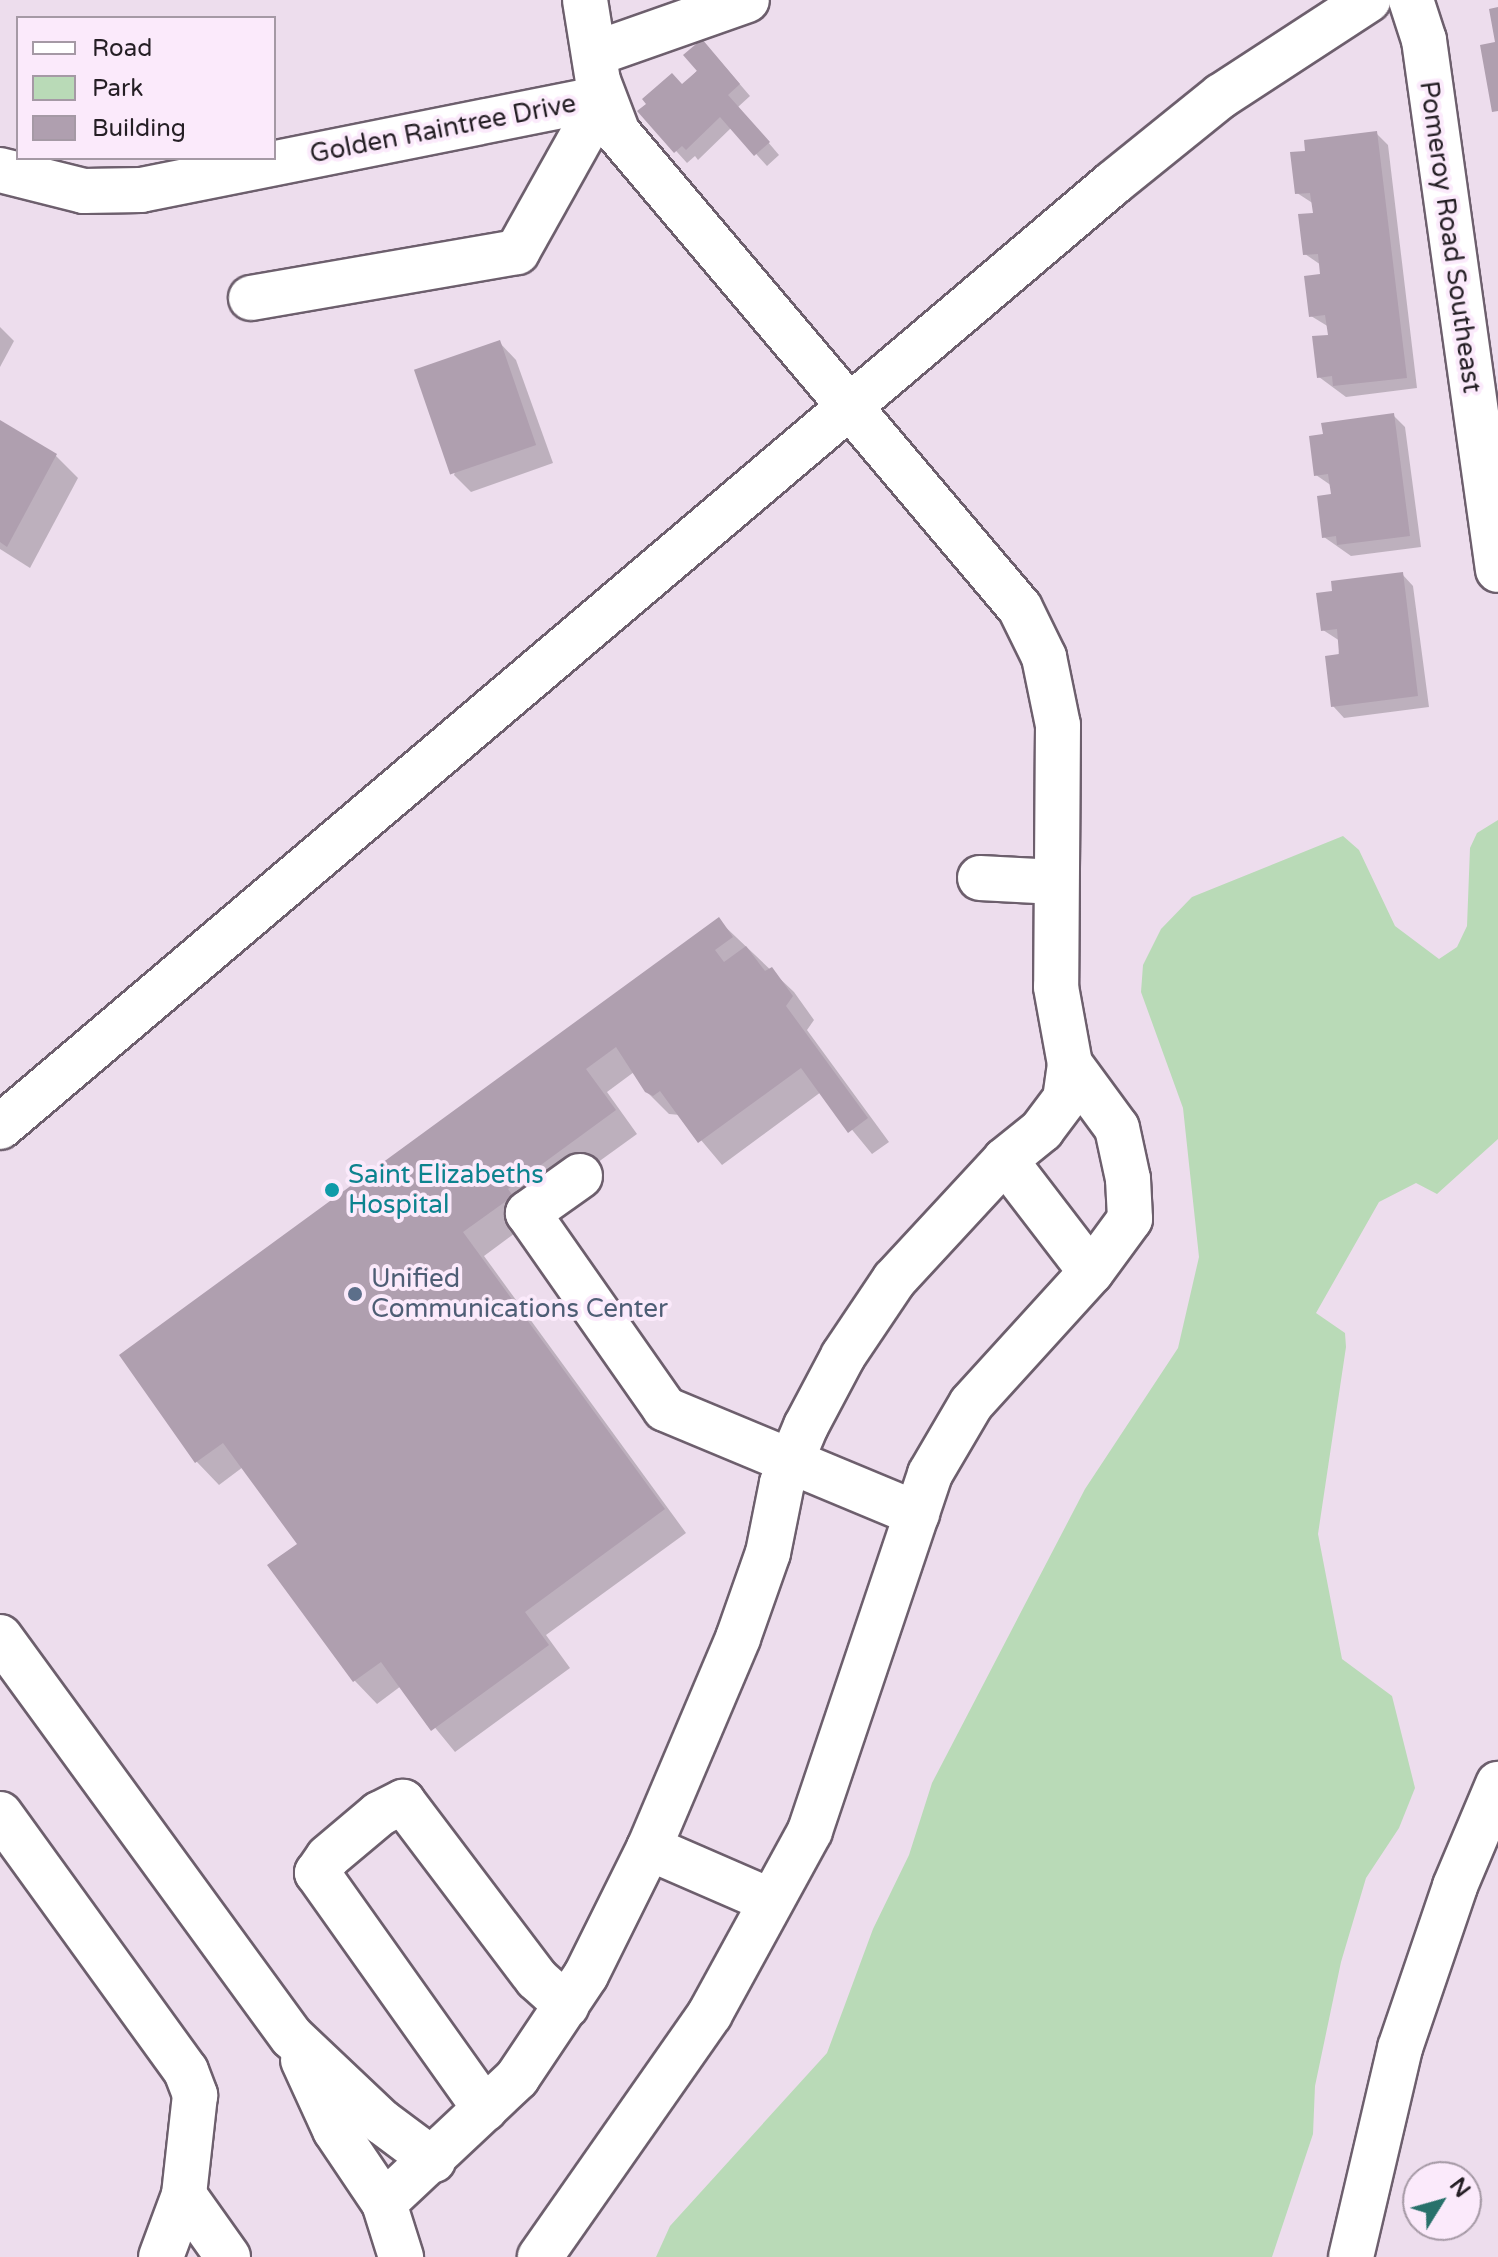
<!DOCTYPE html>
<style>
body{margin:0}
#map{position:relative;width:1498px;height:2257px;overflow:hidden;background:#eddded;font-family:"Varela Round",sans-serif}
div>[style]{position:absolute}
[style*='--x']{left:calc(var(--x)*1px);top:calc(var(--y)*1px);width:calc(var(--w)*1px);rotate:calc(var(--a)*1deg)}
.green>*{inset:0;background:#b9dab7}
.shadow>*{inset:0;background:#0003}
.building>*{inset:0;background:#af9faf;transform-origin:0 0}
.roads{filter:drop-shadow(2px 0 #6d5f6d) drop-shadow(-2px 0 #6d5f6d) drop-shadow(0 2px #6d5f6d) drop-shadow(0 -2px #6d5f6d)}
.minor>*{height:44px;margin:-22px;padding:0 22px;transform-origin:22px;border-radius:22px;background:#fff}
.major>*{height:44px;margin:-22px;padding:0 22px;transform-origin:22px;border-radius:22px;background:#fff}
.highway>*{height:44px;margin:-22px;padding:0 22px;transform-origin:22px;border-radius:22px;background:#fff}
.dots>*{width:22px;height:22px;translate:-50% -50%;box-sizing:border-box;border:4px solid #fbeafb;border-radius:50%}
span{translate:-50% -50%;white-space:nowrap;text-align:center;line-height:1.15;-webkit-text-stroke:8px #fbeafb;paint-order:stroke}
.street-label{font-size:26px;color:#251f25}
.culture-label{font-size:26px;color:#0d838f}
.left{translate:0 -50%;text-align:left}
.service-label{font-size:26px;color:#4e5e75}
.legend{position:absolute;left:16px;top:16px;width:260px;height:144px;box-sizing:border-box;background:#fbeafb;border:2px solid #a599a5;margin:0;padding:10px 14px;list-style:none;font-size:24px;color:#251f25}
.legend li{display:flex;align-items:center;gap:16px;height:40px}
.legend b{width:40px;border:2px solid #a599a5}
.north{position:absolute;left:1402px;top:2161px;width:80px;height:80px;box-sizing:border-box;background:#fbeafb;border:2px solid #a599a5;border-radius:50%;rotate:53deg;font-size:22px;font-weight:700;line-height:32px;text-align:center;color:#251f25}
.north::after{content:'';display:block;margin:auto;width:28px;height:36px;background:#28716b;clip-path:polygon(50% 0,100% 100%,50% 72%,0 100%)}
</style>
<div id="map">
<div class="green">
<i style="clip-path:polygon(1498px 820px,1498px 1139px,1437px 1194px,1416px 1183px,1379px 1202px,1316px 1313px,1345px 1333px,1346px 1347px,1318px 1534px,1342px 1659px,1392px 1696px,1415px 1788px,1399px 1828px,1366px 1878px,1341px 1962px,1315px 2086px,1313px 2134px,1272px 2257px,656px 2257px,670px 2226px,827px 2053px,873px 1929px,909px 1855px,932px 1783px,1085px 1489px,1178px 1348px,1199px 1257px,1183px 1108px,1141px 992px,1143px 965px,1161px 929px,1192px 897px,1343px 836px,1359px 850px,1395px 926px,1439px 959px,1457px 947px,1467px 926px,1470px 848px,1477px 833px)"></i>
</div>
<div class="shadow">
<i style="clip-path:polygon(713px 53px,750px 96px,738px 107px,779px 155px,767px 166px,732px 127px,698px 160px,695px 156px,687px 163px,640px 111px,682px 87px)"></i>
<i style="clip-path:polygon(1376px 133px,1388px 145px,1417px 388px,1346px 397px,1319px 377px,1330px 336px,1329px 327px,1311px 316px,1322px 276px,1321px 265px,1305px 254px,1315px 214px,1314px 204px,1297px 193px,1308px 153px)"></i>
<i style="clip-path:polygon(0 327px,14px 341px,0 367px)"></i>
<i style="clip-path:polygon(499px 342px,516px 360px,553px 463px,471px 492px,454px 475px)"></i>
<i style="clip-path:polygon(1393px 415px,1405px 427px,1421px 547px,1351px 556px,1324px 537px,1333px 496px,1332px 486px,1316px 475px)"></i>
<i style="clip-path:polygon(0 422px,56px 456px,78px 478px,30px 568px,0 549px)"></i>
<i style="clip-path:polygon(1402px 574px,1413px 586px,1429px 707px,1344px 718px,1333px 706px,1340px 641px,1323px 630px)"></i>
<i style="clip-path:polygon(718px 920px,794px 992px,814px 1020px,807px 1030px,889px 1142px,872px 1154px,821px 1092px,722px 1165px,680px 1115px,669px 1114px,646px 1091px,634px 1072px,607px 1092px,637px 1134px,529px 1212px,534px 1219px,484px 1256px,686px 1533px,546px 1635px,570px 1668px,455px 1752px,401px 1686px,377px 1704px,355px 1681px,270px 1566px,300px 1544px,243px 1467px,219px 1485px,197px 1462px,121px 1355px)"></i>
</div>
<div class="building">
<i style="clip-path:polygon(1498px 7px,1498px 111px,1492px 112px,1480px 45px,1495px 42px,1489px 9px)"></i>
<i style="clip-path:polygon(702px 39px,740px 84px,728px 95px,770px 142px,754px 156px,720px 117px,686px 150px,682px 146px,674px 153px,637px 111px,646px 104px,642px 99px,672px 73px,682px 84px,697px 71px,683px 55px)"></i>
<i style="clip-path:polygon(1377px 131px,1407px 378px,1333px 386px,1332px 376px,1317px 378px,1312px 336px,1328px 335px,1325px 315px,1309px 317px,1304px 276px,1320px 274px,1318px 254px,1303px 255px,1298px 214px,1313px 213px,1310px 193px,1295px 194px,1290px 152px,1305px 151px,1304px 140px)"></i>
<i style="left:500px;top:340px;width:111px;height:91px;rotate:71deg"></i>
<i style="clip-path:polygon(1394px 413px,1410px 536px,1337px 545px,1336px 536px,1322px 538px,1317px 496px,1331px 494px,1328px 474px,1314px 476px,1309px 436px,1323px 434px,1321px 423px)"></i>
<i style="clip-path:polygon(0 420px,57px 454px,7px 547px,0 542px)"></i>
<i style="clip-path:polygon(1403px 572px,1418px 696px,1331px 707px,1325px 656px,1339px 654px,1337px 629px,1321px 631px,1316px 593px,1332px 591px,1331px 581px)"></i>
<i style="clip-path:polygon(719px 917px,733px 937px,715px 950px,724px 962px,746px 946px,765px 971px,772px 967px,793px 996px,786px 1006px,868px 1118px,848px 1133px,801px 1068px,698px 1143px,660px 1091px,653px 1096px,645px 1092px,616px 1047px,586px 1069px,616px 1110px,508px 1189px,513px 1196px,463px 1232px,665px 1509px,525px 1612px,549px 1645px,431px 1731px,381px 1662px,353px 1682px,267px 1565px,297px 1544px,223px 1443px,195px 1463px,119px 1355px)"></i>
</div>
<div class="roads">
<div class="minor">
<i style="--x:585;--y:0;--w:82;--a:80.9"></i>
<i style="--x:598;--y:81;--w:56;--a:69"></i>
<i style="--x:618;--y:133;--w:622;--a:49.76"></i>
<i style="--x:1020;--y:608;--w:55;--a:63.9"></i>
<i style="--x:1044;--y:657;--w:69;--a:78.4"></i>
<i style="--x:1058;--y:725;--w:262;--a:90.4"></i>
<i style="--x:1056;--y:987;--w:78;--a:79.7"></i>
<i style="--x:1070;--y:1064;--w:35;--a:98"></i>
<i style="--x:1065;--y:1099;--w:39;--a:127"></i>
<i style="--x:1042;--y:1130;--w:48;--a:141"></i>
<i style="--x:1411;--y:0;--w:42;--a:72"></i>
<i style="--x:1424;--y:40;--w:535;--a:82.05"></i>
<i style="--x:594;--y:54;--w:162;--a:-19.4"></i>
<i style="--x:0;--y:170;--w:87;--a:14"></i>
<i style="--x:84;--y:191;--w:57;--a:-1"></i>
<i style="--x:141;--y:190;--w:471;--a:-11.3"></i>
<i style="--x:251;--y:298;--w:270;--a:-9.8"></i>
<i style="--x:517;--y:252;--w:176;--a:-60.8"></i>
<i style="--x:980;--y:878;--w:76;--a:3"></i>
<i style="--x:1070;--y:1064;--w:79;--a:53.7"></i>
<i style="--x:1117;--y:1128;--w:52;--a:77.8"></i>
<i style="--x:1128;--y:1179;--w:40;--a:87.1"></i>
<i style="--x:1130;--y:1219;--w:66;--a:126.3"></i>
<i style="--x:580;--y:1176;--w:64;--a:144.6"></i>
<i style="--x:528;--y:1213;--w:239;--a:55"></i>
<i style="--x:665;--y:1409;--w:273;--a:22.6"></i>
<i style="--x:0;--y:1637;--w:495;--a:53.9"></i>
<i style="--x:292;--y:2037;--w:124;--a:43.4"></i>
<i style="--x:382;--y:2122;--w:64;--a:36.7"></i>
<i style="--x:0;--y:1814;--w:317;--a:54.1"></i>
<i style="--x:186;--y:2071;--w:26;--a:69"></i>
<i style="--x:195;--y:2095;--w:101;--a:96.3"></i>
<i style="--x:184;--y:2195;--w:66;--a:110.4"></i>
<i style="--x:649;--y:1848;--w:133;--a:23.5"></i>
<i style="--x:303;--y:2060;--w:77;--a:65.4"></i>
<i style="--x:335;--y:2130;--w:88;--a:56.1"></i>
<i style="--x:384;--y:2203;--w:57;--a:72.5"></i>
<i style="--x:485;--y:2109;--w:290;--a:-125.4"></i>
<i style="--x:317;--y:1873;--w:19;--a:-55"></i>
<i style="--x:328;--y:1857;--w:67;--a:-40.1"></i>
<i style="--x:379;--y:1814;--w:27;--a:-27"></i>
<i style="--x:403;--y:1802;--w:222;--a:52.9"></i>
<i style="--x:537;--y:1979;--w:40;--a:42"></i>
<i style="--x:184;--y:2195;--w:76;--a:54.6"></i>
<i style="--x:384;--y:2203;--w:183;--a:-43.2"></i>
<i style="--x:517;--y:2078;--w:124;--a:-56.2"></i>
<i style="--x:586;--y:1975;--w:142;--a:-63.6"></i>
<i style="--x:649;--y:1848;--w:228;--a:-67"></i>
<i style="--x:738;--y:1638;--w:90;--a:-70.6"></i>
<i style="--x:768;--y:1553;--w:71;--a:-78.7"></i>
<i style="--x:782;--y:1483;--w:62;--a:-67.2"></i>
<i style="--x:806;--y:1426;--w:79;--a:-62.1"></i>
<i style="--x:843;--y:1356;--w:92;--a:-56.1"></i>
<i style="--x:894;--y:1280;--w:163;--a:-47.2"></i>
<i style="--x:1005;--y:1160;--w:141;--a:52.5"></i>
<i style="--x:1091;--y:1272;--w:178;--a:132.3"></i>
<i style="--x:971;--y:1404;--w:81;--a:120.4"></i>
<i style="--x:930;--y:1474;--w:377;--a:108.6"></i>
<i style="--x:810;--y:1831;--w:209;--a:118.7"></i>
<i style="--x:710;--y:2014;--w:297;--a:125"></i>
</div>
<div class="major">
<i style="--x:0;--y:1127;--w:1459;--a:-40.3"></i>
<i style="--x:1113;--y:183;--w:139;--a:-38.9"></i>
<i style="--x:1221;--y:96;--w:176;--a:-33.1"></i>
</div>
<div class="highway">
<i style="--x:1351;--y:2257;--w:215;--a:-76.8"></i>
<i style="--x:1400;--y:2048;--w:171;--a:-71.2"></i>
<i style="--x:1455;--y:1886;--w:111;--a:-67.1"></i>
</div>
</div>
<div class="dots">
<i style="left:332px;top:1190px;background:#0f9aa8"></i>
<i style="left:355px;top:1294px;background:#5c6f8a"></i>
</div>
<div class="street-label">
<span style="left:443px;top:129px;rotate:-11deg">Golden Raintree Drive</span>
<span style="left:1450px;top:237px;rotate:82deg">Pomeroy Road Southeast</span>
</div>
<div class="culture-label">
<span class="left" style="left:348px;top:1190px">Saint Elizabeths<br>Hospital</span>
</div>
<div class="service-label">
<span class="left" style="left:371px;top:1294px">Unified<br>Communications Center</span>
</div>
<ul class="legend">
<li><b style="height:10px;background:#fff"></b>Road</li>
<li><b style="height:22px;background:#b9dab7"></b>Park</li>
<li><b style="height:22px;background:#af9faf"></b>Building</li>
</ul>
<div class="north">N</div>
</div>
